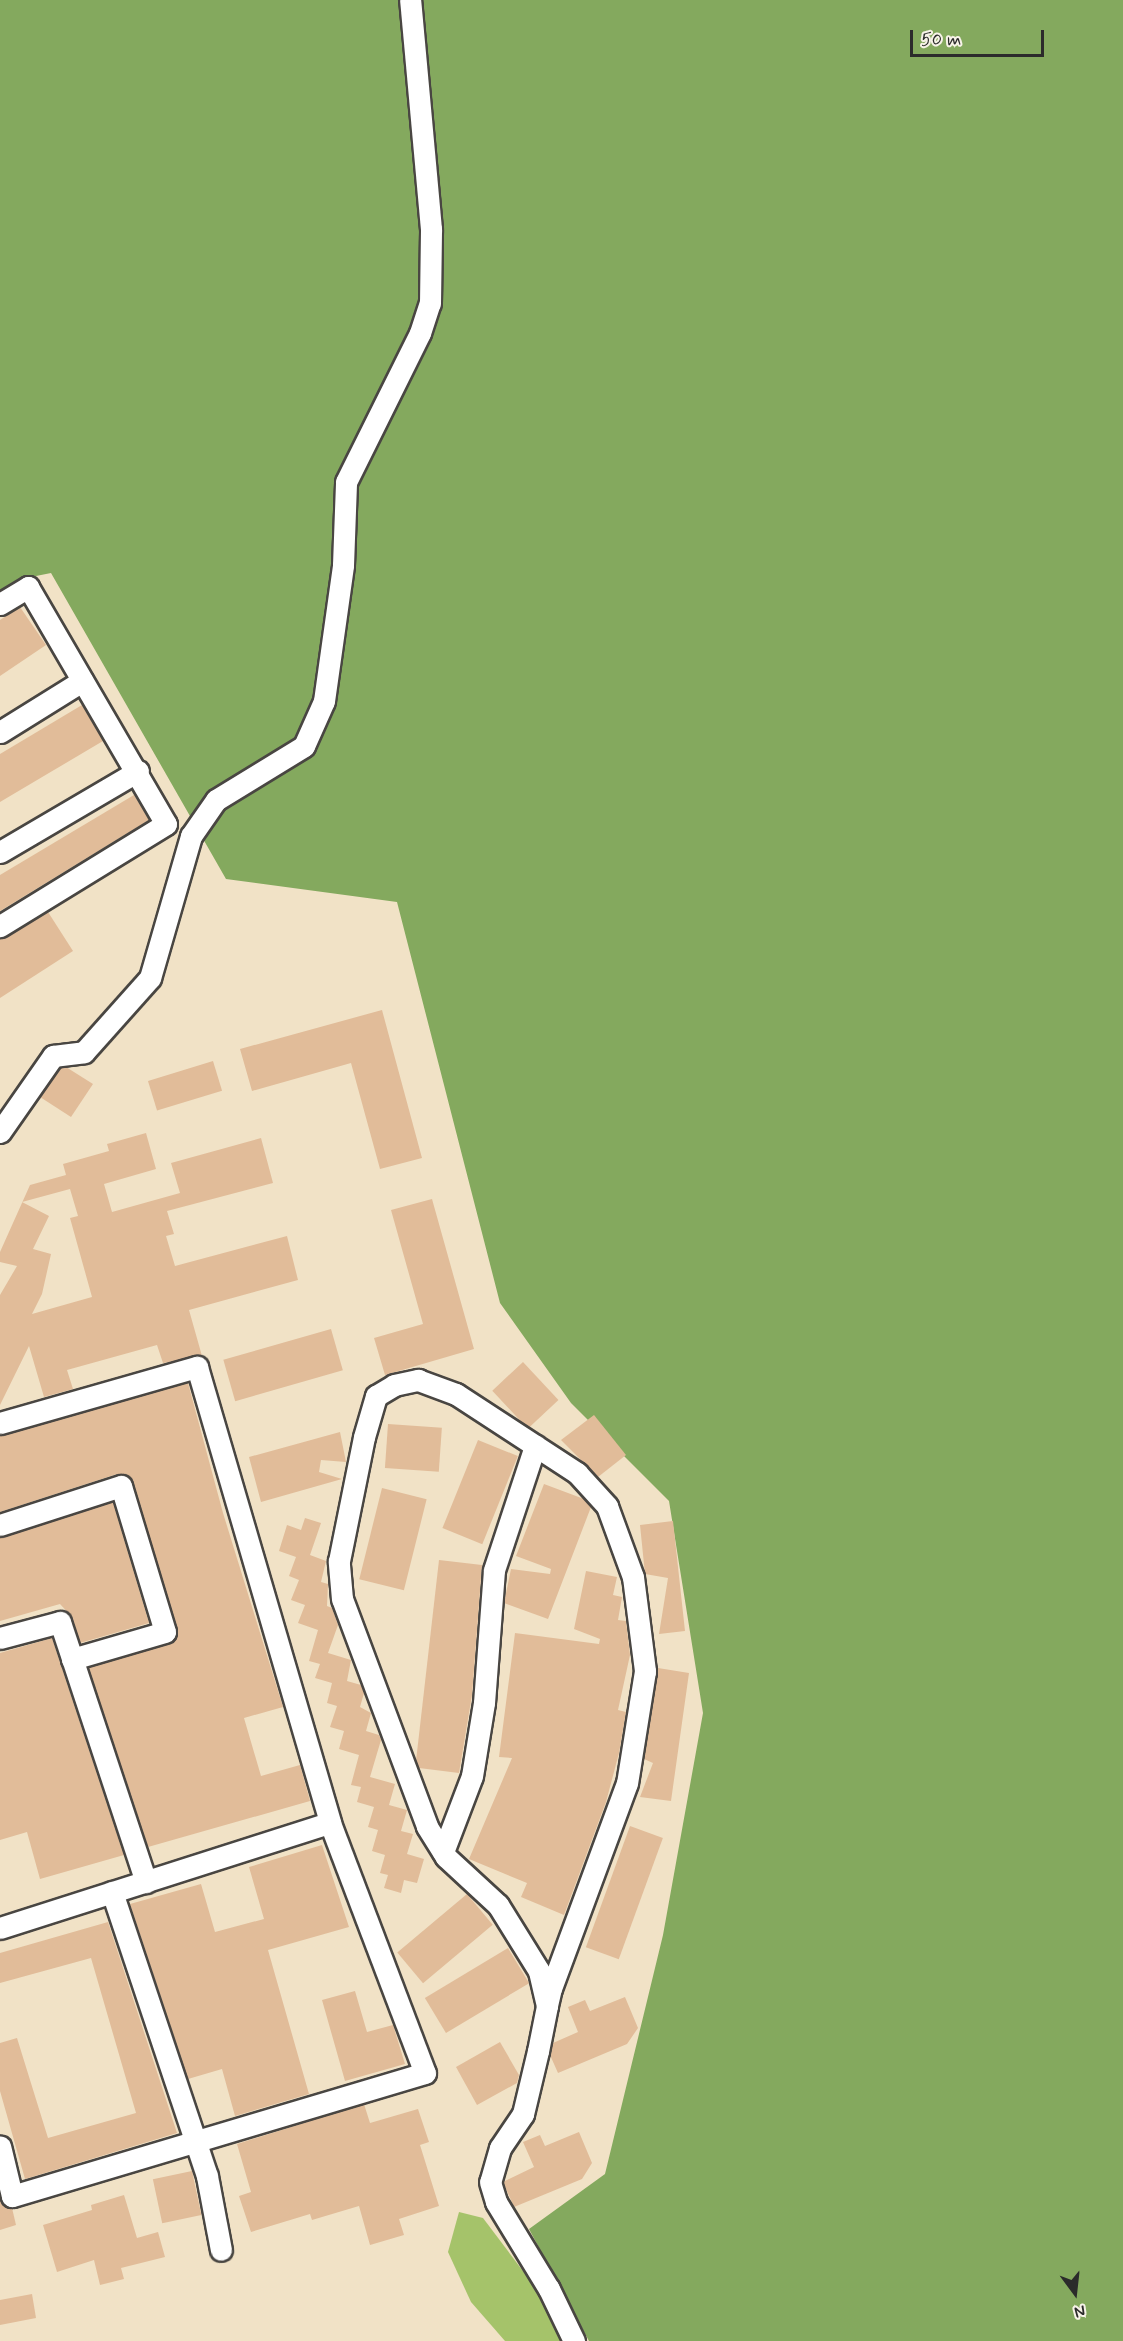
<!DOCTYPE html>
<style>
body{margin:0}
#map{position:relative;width:1123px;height:2341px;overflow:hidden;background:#f1e2c6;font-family:Mynerve,sans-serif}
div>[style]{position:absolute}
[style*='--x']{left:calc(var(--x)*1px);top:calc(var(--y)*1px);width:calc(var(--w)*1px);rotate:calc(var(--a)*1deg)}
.green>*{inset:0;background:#a5c36a}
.forest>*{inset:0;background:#84a95e}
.building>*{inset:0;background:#e1bc99;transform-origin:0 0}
.roads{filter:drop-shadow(2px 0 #494642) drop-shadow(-2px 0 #494642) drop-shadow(0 2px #494642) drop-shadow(0 -2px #494642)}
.minor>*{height:21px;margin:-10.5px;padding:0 10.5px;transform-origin:10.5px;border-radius:10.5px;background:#fff}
span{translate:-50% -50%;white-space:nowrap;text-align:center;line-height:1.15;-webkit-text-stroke:6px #f7f3e8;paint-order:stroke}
.north{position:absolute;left:1045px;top:2263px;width:60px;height:60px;-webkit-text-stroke:4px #f7f3e8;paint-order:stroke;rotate:165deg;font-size:16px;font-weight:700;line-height:24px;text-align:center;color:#2b2b2b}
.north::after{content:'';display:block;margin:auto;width:21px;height:27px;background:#2b2b2b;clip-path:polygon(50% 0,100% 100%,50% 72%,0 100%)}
.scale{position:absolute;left:910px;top:30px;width:134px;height:27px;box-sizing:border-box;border:3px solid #2b2b2b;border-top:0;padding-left:8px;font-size:18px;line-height:21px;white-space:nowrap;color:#2b2b2b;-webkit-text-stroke:4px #f7f3e8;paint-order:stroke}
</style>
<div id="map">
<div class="green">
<i style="clip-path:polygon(459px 2212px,483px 2218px,535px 2287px,563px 2341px,505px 2341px,471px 2302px,448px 2252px)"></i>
</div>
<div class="forest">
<i style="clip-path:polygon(0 0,1123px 0,1123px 2341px,589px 2341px,529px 2229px,605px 2174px,663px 1935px,703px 1713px,669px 1501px,571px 1403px,500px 1303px,397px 902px,226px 879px,51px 573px,31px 577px,0 597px)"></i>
</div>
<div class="building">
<i style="clip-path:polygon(20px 607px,46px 645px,0 676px,0 620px)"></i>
<i style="clip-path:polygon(82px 705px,103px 741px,0 802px,0 754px)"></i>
<i style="clip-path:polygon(134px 795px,149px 820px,0 911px,0 875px)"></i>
<i style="clip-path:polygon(48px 912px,73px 951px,0 998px,0 939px)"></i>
<i style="clip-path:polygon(382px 1010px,422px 1158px,380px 1169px,351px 1063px,252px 1091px,240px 1049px)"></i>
<i style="left:213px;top:1061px;width:31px;height:68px;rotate:73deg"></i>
<i style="clip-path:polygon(66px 1067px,93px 1084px,71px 1117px,40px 1097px,60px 1068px)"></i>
<i style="clip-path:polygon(evenodd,146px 1133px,156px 1169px,104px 1184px,112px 1212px,180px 1193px,171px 1163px,261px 1138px,273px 1183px,167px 1211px,174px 1234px,166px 1236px,175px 1266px,287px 1236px,298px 1280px,189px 1310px,202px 1356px,163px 1363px,157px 1345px,67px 1370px,73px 1389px,44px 1397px,29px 1346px,0 1405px,0 1295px,17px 1266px,0 1262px,0 1252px,30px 1185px,66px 1175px,63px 1164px,109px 1151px,107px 1144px,146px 1133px,70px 1189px,78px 1216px,70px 1218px,92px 1297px,32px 1314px,42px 1294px,51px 1254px,33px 1249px,49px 1216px,22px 1202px,70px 1189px)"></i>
<i style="clip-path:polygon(432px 1199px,474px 1349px,385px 1375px,374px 1338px,423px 1324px,391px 1210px)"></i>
<i style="left:331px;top:1329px;width:43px;height:112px;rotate:74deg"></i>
<i style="left:523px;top:1362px;width:52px;height:42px;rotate:47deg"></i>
<i style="clip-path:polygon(188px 1383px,223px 1513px,283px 1707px,244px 1718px,261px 1776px,300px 1765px,310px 1801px,148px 1847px,88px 1667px,169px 1644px,177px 1636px,133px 1482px,124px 1474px,117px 1474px,0 1512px,0 1435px)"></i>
<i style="clip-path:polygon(594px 1415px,626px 1455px,598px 1477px,561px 1440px)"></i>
<i style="left:388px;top:1424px;width:54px;height:44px;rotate:4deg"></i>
<i style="clip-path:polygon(340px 1432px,346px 1462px,321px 1460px,319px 1472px,342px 1479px,261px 1502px,249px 1457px)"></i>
<i style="left:478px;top:1440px;width:43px;height:95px;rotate:22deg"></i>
<i style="clip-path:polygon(544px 1484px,584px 1499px,591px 1507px,548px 1619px,504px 1603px,511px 1569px,550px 1574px,551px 1569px,516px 1556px)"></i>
<i style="left:382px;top:1488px;width:46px;height:94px;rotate:14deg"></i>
<i style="clip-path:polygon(113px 1502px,149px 1623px,80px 1643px,72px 1617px,60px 1604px,0 1621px,0 1537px)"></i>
<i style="clip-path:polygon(305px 1518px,321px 1523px,310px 1555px,326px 1561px,321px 1582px,328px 1584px,327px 1606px,332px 1608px,338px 1625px,328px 1653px,351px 1660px,347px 1681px,361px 1685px,364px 1693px,360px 1707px,371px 1713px,366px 1731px,379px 1735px,381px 1740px,370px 1777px,395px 1784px,389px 1805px,407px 1810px,401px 1831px,413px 1834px,407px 1854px,424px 1859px,417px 1883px,404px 1880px,401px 1893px,384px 1888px,388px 1875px,380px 1873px,385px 1855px,372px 1851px,378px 1830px,368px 1827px,374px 1807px,357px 1802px,361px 1787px,351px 1785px,359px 1755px,339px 1749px,344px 1731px,330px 1727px,337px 1706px,327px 1703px,332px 1683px,315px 1678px,320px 1664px,309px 1661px,318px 1630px,298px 1623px,305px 1605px,291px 1600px,299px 1580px,289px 1576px,296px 1557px,279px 1551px,287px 1525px,301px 1530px)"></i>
<i style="clip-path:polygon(673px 1521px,685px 1631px,659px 1634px,668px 1578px,645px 1574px,640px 1525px)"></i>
<i style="clip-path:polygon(439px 1560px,482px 1565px,472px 1695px,459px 1773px,419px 1768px,416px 1761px)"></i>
<i style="clip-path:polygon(586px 1571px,617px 1577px,613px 1595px,622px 1597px,618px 1620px,626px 1621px,630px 1655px,618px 1710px,626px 1712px,619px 1753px,606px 1802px,564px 1915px,521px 1897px,527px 1883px,469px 1859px,512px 1758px,499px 1757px,515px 1633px,599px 1644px,600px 1639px,574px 1629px)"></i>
<i style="clip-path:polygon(52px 1638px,124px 1855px,40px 1879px,27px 1832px,0 1840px,0 1653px)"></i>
<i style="clip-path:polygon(658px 1668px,689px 1673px,671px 1801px,640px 1797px,653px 1763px,644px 1759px)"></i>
<i style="left:630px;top:1826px;width:35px;height:129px;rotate:20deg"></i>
<i style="clip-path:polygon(322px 1845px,349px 1927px,268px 1950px,309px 2094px,235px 2116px,222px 2069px,188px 2079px,130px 1904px,201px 1884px,215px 1932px,264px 1919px,249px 1867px)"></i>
<i style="left:467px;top:1894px;width:40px;height:91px;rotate:50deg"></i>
<i style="clip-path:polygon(108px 1922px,177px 2133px,25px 2179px,0 2091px,0 2043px,17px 2038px,48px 2138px,136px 2113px,91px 1958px,0 1983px,0 1953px)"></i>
<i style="left:508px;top:1948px;width:41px;height:97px;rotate:59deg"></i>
<i style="clip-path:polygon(355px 1991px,367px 2032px,393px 2025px,405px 2064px,345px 2081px,322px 2000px)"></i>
<i style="clip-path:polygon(625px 1997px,638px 2028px,627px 2044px,558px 2073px,550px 2055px,553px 2043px,578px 2032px,568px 2007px,585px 2000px,590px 2011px)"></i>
<i style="clip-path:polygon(500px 2042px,519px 2075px,517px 2083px,477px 2105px,456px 2067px)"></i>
<i style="clip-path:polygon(364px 2104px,370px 2123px,418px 2109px,429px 2142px,420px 2145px,439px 2206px,399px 2219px,404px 2235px,370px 2245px,359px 2206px,312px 2220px,310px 2214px,251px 2232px,239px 2196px,251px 2192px,237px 2144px)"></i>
<i style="clip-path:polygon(579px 2132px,592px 2163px,582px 2179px,514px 2207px,503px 2182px,534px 2167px,523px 2142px,540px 2135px,545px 2146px)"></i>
<i style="left:192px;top:2171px;width:45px;height:40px;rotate:78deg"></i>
<i style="clip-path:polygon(124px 2195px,137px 2238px,158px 2232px,165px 2257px,121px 2268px,124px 2279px,100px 2285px,94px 2260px,57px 2272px,43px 2225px,92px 2210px,91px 2205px)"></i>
<i style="clip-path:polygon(0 2200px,12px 2208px,16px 2225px,0 2230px)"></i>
<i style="clip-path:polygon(32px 2294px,36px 2318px,0 2325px,0 2300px)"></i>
</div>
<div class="roads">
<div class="minor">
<i style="--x:0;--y:604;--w:33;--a:-31"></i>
<i style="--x:28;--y:587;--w:274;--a:59.8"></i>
<i style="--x:166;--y:824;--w:195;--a:148.4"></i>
<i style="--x:0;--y:732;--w:97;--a:-31.9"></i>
<i style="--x:0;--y:852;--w:160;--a:-30.4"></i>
<i style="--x:0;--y:1132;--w:93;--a:-55.1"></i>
<i style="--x:53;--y:1056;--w:31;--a:-7"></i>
<i style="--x:84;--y:1052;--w:99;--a:-48.3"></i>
<i style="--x:150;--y:978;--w:148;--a:-73.9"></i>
<i style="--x:191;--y:836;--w:44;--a:-55.2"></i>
<i style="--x:216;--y:800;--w:103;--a:-31.5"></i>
<i style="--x:304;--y:746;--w:49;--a:-66"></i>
<i style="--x:324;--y:701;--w:137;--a:-82"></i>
<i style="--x:343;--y:565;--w:83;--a:-87.9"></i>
<i style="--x:346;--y:482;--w:166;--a:-63.6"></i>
<i style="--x:420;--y:333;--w:32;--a:-72"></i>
<i style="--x:430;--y:303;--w:74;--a:-89.2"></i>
<i style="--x:431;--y:229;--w:230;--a:-95.2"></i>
<i style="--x:0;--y:1423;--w:205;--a:-15.9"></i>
<i style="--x:197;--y:1367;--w:475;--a:73.7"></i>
<i style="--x:330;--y:1823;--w:267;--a:69.2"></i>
<i style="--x:425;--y:2073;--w:431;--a:163.4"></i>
<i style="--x:12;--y:2196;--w:51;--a:-103.5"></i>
<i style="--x:0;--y:1525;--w:127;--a:-17.9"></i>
<i style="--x:121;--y:1486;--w:152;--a:73.2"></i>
<i style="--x:165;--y:1632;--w:97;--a:163.8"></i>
<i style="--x:0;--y:1638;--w:62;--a:-14.9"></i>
<i style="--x:60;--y:1622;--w:274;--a:71.7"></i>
<i style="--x:443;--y:1852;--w:81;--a:-69.1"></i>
<i style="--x:472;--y:1776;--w:74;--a:-80.7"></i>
<i style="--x:484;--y:1703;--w:133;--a:-85.7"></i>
<i style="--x:494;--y:1570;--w:131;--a:-71.7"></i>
<i style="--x:112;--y:1892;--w:299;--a:71.5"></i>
<i style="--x:207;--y:2176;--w:75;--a:79.3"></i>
<i style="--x:0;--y:1928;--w:346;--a:-17.7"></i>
<i style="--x:547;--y:2006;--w:36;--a:-103"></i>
<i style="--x:539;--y:1971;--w:78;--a:-121.8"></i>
<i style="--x:498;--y:1905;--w:71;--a:-137.3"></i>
<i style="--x:446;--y:1857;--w:36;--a:-122"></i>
<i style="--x:427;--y:1826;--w:242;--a:-110.5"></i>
<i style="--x:342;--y:1599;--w:38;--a:-95"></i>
<i style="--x:339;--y:1561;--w:126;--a:-78.6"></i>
<i style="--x:364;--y:1437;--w:43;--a:-73.7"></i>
<i style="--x:376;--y:1396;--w:21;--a:-31"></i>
<i style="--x:394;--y:1385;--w:25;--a:-12"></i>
<i style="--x:418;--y:1380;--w:40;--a:20.2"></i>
<i style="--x:456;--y:1394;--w:145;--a:33.1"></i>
<i style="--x:577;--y:1473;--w:45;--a:47.7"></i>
<i style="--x:607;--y:1506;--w:76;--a:69.9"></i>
<i style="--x:633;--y:1577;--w:95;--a:82.7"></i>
<i style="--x:645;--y:1671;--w:113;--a:99.1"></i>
<i style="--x:627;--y:1783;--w:219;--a:110.3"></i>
<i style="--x:551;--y:1988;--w:18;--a:103"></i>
<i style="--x:547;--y:2006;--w:46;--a:101.3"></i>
<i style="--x:538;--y:2051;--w:65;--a:103.4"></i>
<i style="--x:523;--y:2114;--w:41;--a:124.1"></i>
<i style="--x:500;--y:2148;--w:35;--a:106"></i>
<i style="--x:490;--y:2182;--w:21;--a:73"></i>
<i style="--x:496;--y:2202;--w:102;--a:58.7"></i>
<i style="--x:549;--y:2289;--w:58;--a:64.3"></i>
</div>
</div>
<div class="north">N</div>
<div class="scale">50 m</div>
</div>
